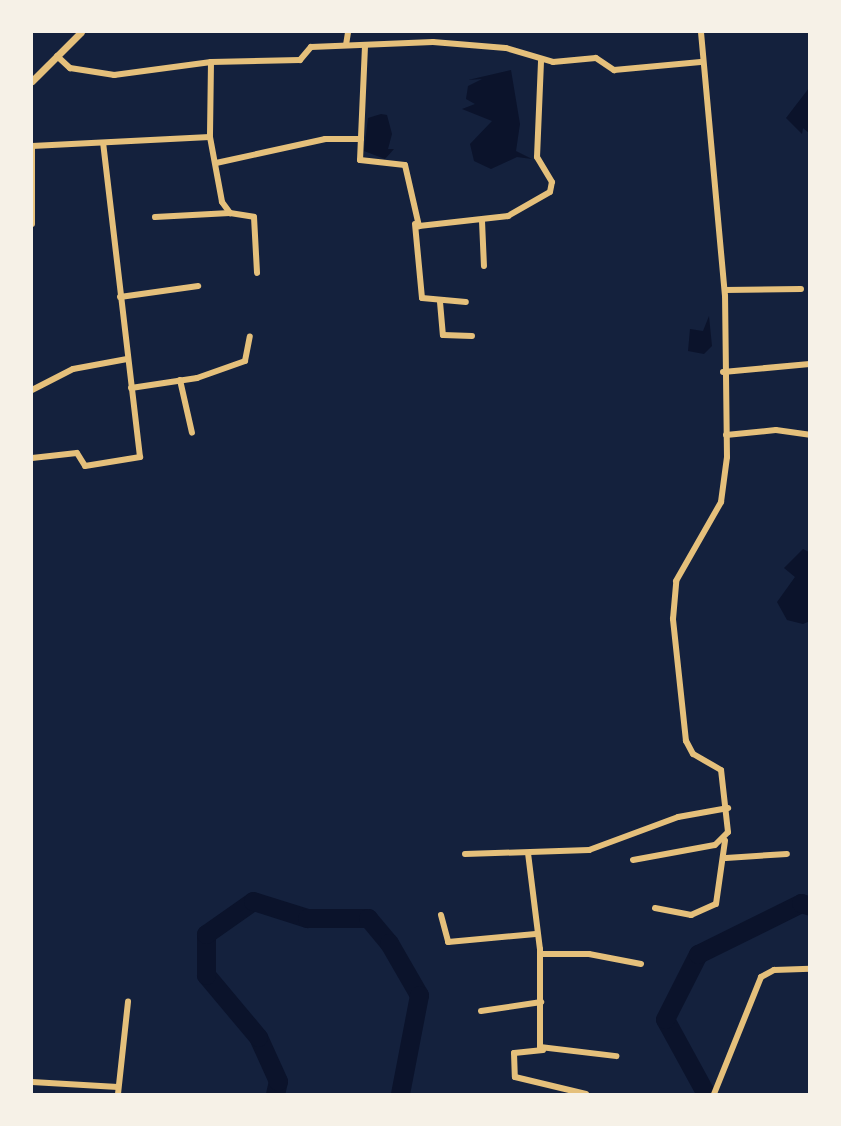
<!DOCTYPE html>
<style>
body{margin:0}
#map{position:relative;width:841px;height:1126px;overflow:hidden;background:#14213d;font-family:"Archivo Narrow",sans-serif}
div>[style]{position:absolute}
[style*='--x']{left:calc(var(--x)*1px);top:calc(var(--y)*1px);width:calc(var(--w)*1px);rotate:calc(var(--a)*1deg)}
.water>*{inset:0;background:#0b132b}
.river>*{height:19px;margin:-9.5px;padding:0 9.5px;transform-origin:9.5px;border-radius:9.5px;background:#0b132b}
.minor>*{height:6px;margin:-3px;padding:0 3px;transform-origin:3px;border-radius:3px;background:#e5c07b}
.tertiary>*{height:7px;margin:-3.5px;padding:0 3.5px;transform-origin:3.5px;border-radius:3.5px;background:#e5c07b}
span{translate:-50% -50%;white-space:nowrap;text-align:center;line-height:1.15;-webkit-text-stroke:7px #f6f1e7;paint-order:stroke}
.frame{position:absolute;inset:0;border:33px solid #f6f1e7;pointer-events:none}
</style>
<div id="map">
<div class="water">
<i style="clip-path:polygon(511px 70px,520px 124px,516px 151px,532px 159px,517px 157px,491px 169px,474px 161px,470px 144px,492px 121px,462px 109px,475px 104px,466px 99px,468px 86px,482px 79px,468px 80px)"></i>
<i style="clip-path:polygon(809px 88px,809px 133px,803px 128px,802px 134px,786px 118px)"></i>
<i style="clip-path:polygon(381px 114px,387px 115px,392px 134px,388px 149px,394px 149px,385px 159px,364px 151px,368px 118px)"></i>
<i style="clip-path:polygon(709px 316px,712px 346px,704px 354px,688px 351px,690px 329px,703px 331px)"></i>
<i style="clip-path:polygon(803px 549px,809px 552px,810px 621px,803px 624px,787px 620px,777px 602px,795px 577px,784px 568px)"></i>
</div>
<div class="river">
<i style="--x:275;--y:1094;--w:13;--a:-77"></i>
<i style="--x:278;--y:1081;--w:48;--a:-114.4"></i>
<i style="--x:258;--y:1037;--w:81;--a:-130"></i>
<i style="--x:206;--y:975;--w:41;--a:-90"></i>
<i style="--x:206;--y:934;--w:57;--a:-35.1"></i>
<i style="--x:253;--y:901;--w:57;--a:17.5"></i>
<i style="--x:307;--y:918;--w:61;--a:0"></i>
<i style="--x:368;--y:918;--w:33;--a:50"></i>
<i style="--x:389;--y:943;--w:60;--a:60"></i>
<i style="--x:419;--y:995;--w:101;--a:100.9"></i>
<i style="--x:706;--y:1094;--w:85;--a:-118.7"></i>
<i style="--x:665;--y:1019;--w:73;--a:-63.1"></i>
<i style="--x:698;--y:954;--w:115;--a:-26.3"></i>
<i style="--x:801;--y:903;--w:9;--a:18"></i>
</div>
<div class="minor">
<i style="--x:346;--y:45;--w:13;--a:-81"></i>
<i style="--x:365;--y:46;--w:114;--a:92.5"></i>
<i style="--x:360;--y:160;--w:45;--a:6.3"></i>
<i style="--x:405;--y:165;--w:63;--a:77.1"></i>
<i style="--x:419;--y:226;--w:90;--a:-6.4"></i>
<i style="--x:508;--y:216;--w:48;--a:-29.7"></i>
<i style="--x:550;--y:192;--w:10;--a:-79"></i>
<i style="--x:552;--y:182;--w:29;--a:-121"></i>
<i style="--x:537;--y:157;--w:97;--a:-87.6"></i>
<i style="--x:57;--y:56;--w:18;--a:43"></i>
<i style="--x:70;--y:68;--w:45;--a:9"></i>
<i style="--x:114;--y:75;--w:98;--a:-7.6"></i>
<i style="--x:211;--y:62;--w:75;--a:90.8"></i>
<i style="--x:210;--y:137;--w:66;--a:79.5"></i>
<i style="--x:222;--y:202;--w:14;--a:54"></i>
<i style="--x:230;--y:213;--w:24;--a:9"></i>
<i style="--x:254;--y:217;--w:56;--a:86.9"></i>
<i style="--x:211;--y:62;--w:89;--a:-1.3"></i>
<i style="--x:300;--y:60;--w:17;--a:-50"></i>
<i style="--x:311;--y:47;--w:122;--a:-2.3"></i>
<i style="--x:433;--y:42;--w:73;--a:4.7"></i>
<i style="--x:506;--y:48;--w:49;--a:16.6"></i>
<i style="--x:553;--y:62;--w:43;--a:-5.3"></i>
<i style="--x:596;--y:58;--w:22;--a:34"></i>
<i style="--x:614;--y:70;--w:87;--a:-5.3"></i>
<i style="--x:32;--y:146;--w:178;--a:-2.9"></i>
<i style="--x:216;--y:163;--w:112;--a:-12.4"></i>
<i style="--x:325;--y:139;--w:36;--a:0"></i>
<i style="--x:155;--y:217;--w:75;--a:-3.1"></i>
<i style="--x:482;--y:221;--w:45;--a:87.5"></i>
<i style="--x:32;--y:224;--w:78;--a:-90"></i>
<i style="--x:415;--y:224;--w:74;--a:84.6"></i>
<i style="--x:422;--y:298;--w:44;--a:5.2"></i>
<i style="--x:725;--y:290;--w:76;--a:-0.8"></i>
<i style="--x:120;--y:297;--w:79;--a:-8"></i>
<i style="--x:440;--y:302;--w:33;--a:85"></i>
<i style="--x:443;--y:335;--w:29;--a:2"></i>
<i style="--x:723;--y:372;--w:87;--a:-5.3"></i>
<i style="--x:180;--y:380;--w:54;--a:77.2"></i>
<i style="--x:131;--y:388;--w:67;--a:-8.6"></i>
<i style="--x:197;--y:378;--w:51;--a:-19.5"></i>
<i style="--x:245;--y:361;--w:25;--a:-79"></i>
<i style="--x:32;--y:390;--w:46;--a:-27.1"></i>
<i style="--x:73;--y:369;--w:55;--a:-10.5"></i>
<i style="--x:726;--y:435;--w:50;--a:-5.7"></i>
<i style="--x:776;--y:430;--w:34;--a:8"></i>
<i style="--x:32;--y:458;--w:45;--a:-6.3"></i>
<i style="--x:77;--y:453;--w:15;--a:58"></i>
<i style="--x:85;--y:466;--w:56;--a:-9.3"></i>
<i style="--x:140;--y:457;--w:316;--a:-96.7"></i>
<i style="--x:528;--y:853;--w:97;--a:82.9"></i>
<i style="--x:540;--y:949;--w:98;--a:90"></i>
<i style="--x:540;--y:1047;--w:77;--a:6.8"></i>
<i style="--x:465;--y:854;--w:124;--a:-1.8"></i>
<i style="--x:589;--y:850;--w:95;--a:-20.3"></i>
<i style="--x:678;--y:817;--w:51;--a:-10.2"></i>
<i style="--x:726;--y:858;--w:61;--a:-3.8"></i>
<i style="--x:633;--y:860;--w:83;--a:-10.4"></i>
<i style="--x:715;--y:845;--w:18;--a:-45"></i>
<i style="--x:728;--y:832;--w:62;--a:-96.4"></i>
<i style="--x:721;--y:770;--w:32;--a:-150"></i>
<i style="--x:693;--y:754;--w:15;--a:-118"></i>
<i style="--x:686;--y:741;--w:123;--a:-96.1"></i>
<i style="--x:673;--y:619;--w:38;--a:-85"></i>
<i style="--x:676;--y:581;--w:91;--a:-60.3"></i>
<i style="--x:721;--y:502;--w:45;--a:-82.4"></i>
<i style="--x:727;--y:457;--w:161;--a:-90.7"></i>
<i style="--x:725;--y:296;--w:265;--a:-95.2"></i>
<i style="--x:655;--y:908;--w:37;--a:11"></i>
<i style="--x:691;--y:915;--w:27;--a:-24"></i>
<i style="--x:716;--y:904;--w:64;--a:-81.9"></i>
<i style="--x:441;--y:915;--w:28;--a:75"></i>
<i style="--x:448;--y:942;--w:88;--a:-5.2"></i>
<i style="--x:541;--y:954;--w:48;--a:0"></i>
<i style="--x:589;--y:954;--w:53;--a:10.9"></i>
<i style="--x:481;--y:1011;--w:61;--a:-8.5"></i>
<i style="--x:543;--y:1050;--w:29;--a:174"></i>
<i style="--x:514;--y:1053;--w:24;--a:88"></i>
<i style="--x:515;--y:1077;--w:73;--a:13.5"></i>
<i style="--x:32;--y:1082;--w:86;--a:3.3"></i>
<i style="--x:118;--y:1094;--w:93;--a:-83.8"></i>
<i style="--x:714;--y:1094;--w:126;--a:-68.1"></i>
<i style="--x:761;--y:977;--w:15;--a:-28"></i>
<i style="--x:774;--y:970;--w:36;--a:-2"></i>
</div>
<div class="tertiary">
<i style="--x:32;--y:81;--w:69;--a:-45"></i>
</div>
<div class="frame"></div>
</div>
